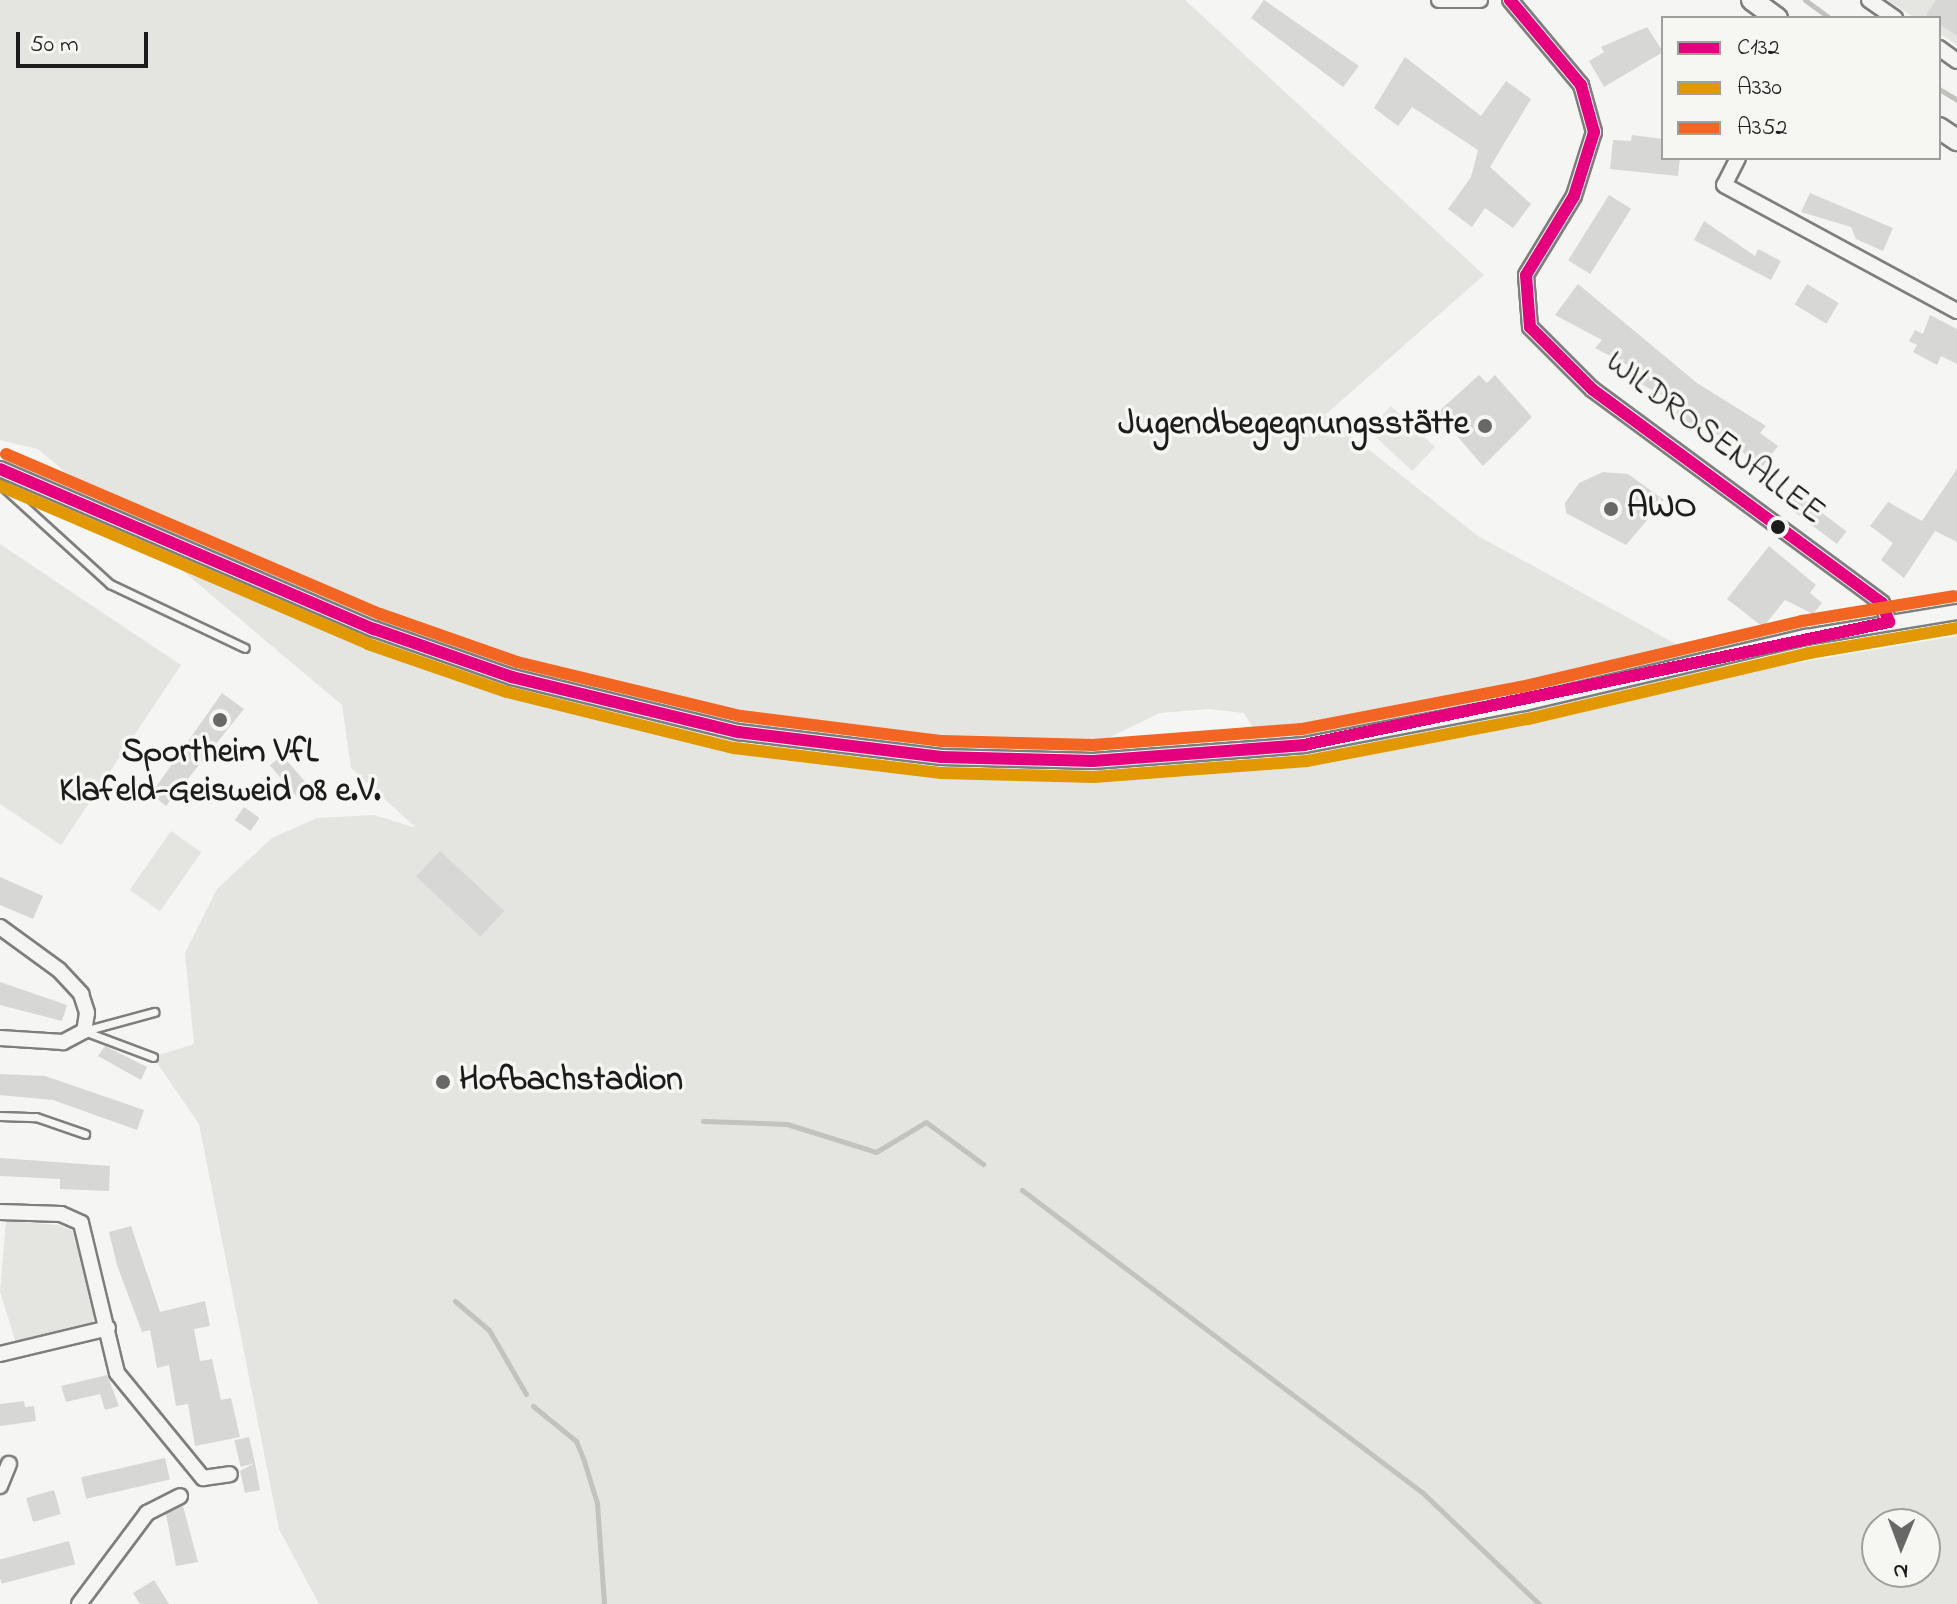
<!DOCTYPE html>
<meta charset="utf-8">
<style>
body{margin:0}
#map{position:relative;width:1957px;height:1604px;overflow:hidden;background:#f5f5f3;font-family:"Indie Flower",sans-serif}
div>[style]{position:absolute}
[style*='--x']{left:calc(var(--x)*1px);top:calc(var(--y)*1px);width:calc(var(--w)*1px);rotate:calc(var(--a)*1deg)}
.built>*{inset:0;background:#e5e5e2}
.green>*{inset:0;background:#e4e4e1;transform-origin:0 0}
.stream>*{height:5px;margin:-2.5px;padding:0 2.5px;transform-origin:2.5px;border-radius:2.5px;background:#c2c2bf}
.building>*{inset:0;background:#d7d7d6;transform-origin:0 0}
.roads{filter:drop-shadow(2px 0 #7e7e7d) drop-shadow(-2px 0 #7e7e7d) drop-shadow(0 2px #7e7e7d) drop-shadow(0 -2px #7e7e7d)}
.lane>*{height:7px;margin:-3.5px;padding:0 3.5px;transform-origin:3.5px;border-radius:3.5px;background:#f5f5f3}
.street>*{height:14px;margin:-7px;padding:0 7px;transform-origin:7px;border-radius:7px;background:#f5f5f3}
.secondary>*{height:20px;margin:-10px;padding:0 10px;transform-origin:10px;border-radius:10px;background:#f5f5f3}
.bus-1>*{height:12px;margin:-6px;padding:0 6px;transform-origin:6px;border-radius:6px;background:#e5007d}
.bus-2>*{height:12px;margin:-6px;padding:0 6px;transform-origin:6px;border-radius:6px;background:#e19803}
.bus-3>*{height:12px;margin:-6px;padding:0 6px;transform-origin:6px;border-radius:6px;background:#f26522}
.dots>*{width:22px;height:22px;translate:-50% -50%;box-sizing:border-box;border:4px solid #f6f6f2;border-radius:50%}
span{translate:-50% -50%;white-space:nowrap;text-align:center;line-height:1.15;-webkit-text-stroke:7px #f6f6f2;paint-order:stroke}
.poi-label{font-size:34px;color:#1c1c1c;font-weight:700}
.right{translate:-100% -50%;text-align:right}
.left{translate:0 -50%;text-align:left}
.street-label{font-size:34px;color:#1c1c1c}
.legend{position:absolute;left:1661px;top:16px;width:280px;height:144px;box-sizing:border-box;background:#f6f6f2;border:2px solid #9f9f9c;margin:0;padding:10px 14px;list-style:none;font-size:24px;color:#1c1c1c}
.legend li{display:flex;align-items:center;gap:16px;height:40px}
.legend b{width:40px;border:2px solid #9f9f9c}
.north{position:absolute;left:1861px;top:1508px;width:80px;height:80px;box-sizing:border-box;background:#f6f6f2;border:2px solid #9f9f9c;border-radius:50%;rotate:181deg;font-size:22px;font-weight:700;line-height:32px;text-align:center;color:#1c1c1c}
.north::after{content:'';display:block;margin:auto;width:28px;height:36px;background:#686867;clip-path:polygon(50% 0,100% 100%,50% 72%,0 100%)}
.scale{position:absolute;left:16px;top:32px;width:132px;height:36px;box-sizing:border-box;border:4px solid #1c1c1c;border-top:0;padding-left:10px;font-size:24px;line-height:28px;white-space:nowrap;color:#1c1c1c;-webkit-text-stroke:6px #f6f6f2;paint-order:stroke}
</style>
<div id="map">
<div class="built">
<i style="clip-path:polygon(1887px 0,1957px 0,1957px 45px,1939px 33px,1939px 18px,1915px 18px)"></i>
</div>
<div class="green">
<i style="clip-path:polygon(evenodd,0 0,1185px 0,1484px 275px,1325px 415px,1478px 536px,1731px 674px,1957px 636px,1957px 1604px,319px 1604px,279px 1529px,199px 1124px,153px 1057px,194px 1044px,185px 953px,217px 889px,272px 838px,317px 818px,374px 815px,416px 828px,351px 768px,342px 705px,38px 449px,0 440px,0 0,1209px 709px,1244px 713px,1260px 739px,1097px 752px,1104px 740px,1160px 713px,1209px 709px,0 0,1877px 1524px,1925px 1524px,1925px 1572px,1877px 1572px,1877px 1524px)"></i>
<i style="left:1391px;top:406px;width:60px;height:33px;rotate:43deg"></i>
<i style="clip-path:polygon(0 544px,181px 665px,61px 845px,0 804px)"></i>
<i style="left:171px;top:831px;width:37px;height:72px;rotate:35deg"></i>
<i style="clip-path:polygon(6px 1221px,59px 1225px,78px 1233px,98px 1316px,84px 1331px,17px 1346px,0 1292px)"></i>
</div>
<div class="stream">
<i style="--x:1805;--y:0;--w:31;--a:36"></i>
<i style="--x:1939;--y:89;--w:21;--a:31"></i>
<i style="--x:703;--y:1121;--w:84;--a:2"></i>
<i style="--x:787;--y:1124;--w:93;--a:17.5"></i>
<i style="--x:876;--y:1152;--w:58;--a:-31"></i>
<i style="--x:926;--y:1122;--w:71;--a:36.4"></i>
<i style="--x:1022;--y:1190;--w:503;--a:37.08"></i>
<i style="--x:1423;--y:1493;--w:161;--a:43.7"></i>
<i style="--x:455;--y:1301;--w:45;--a:40.5"></i>
<i style="--x:489;--y:1330;--w:74;--a:60"></i>
<i style="--x:533;--y:1406;--w:55;--a:39.1"></i>
<i style="--x:576;--y:1441;--w:22;--a:68"></i>
<i style="--x:584;--y:1461;--w:44;--a:72.8"></i>
<i style="--x:597;--y:1503;--w:101;--a:86"></i>
</div>
<div class="building">
<i style="clip-path:polygon(1264px 0,1359px 66px,1343px 87px,1251px 18px)"></i>
<i style="clip-path:polygon(1936px 0,1957px 0,1957px 36px,1926px 15px)"></i>
<i style="clip-path:polygon(1647px 27px,1663px 52px,1604px 87px,1589px 61px,1604px 52px,1601px 47px)"></i>
<i style="clip-path:polygon(1405px 57px,1481px 116px,1506px 81px,1531px 99px,1490px 167px,1531px 204px,1513px 228px,1485px 208px,1472px 227px,1448px 209px,1471px 177px,1478px 150px,1412px 107px,1398px 126px,1374px 108px)"></i>
<i style="clip-path:polygon(1632px 135px,1663px 139px,1663px 158px,1680px 158px,1678px 176px,1610px 169px,1613px 140px,1631px 141px)"></i>
<i style="clip-path:polygon(1810px 193px,1893px 228px,1883px 251px,1856px 239px,1851px 227px,1801px 212px)"></i>
<i style="left:1609px;top:195px;width:26px;height:77px;rotate:32deg"></i>
<i style="clip-path:polygon(1704px 221px,1755px 256px,1758px 249px,1781px 261px,1771px 280px,1694px 240px)"></i>
<i style="clip-path:polygon(1578px 284px,1697px 383px,1766px 426px,1760px 433px,1778px 446px,1760px 470px,1724px 433px,1721px 437px,1698px 421px,1693px 427px,1675px 414px,1681px 405px,1635px 381px,1641px 372px,1595px 348px,1602px 340px,1555px 315px)"></i>
<i style="left:1807px;top:284px;width:37px;height:24px;rotate:31deg"></i>
<i style="clip-path:polygon(1930px 315px,1957px 329px,1957px 364px,1941px 356px,1937px 365px,1913px 352px,1917px 345px,1909px 341px,1915px 330px,1923px 334px)"></i>
<i style="clip-path:polygon(1479px 375px,1487px 383px,1495px 375px,1532px 417px,1483px 466px,1437px 413px)"></i>
<i style="clip-path:polygon(1957px 469px,1957px 542px,1935px 531px,1904px 578px,1881px 560px,1893px 543px,1870px 526px,1888px 502px,1922px 521px)"></i>
<i style="clip-path:polygon(1603px 472px,1628px 474px,1664px 500px,1626px 545px,1566px 513px,1565px 503px,1579px 483px)"></i>
<i style="left:1797px;top:494px;width:62px;height:16px;rotate:37deg"></i>
<i style="clip-path:polygon(1769px 546px,1816px 585px,1810px 593px,1822px 603px,1813px 614px,1785px 600px,1763px 627px,1727px 599px)"></i>
<i style="clip-path:polygon(222px 693px,244px 709px,166px 806px,151px 794px)"></i>
<i style="left:282px;top:755px;width:41px;height:16px;rotate:49deg"></i>
<i style="left:244px;top:807px;width:19px;height:16px;rotate:35deg"></i>
<i style="left:440px;top:851px;width:88px;height:35px;rotate:43deg"></i>
<i style="clip-path:polygon(0 877px,43px 896px,33px 919px,0 905px)"></i>
<i style="clip-path:polygon(0 982px,67px 1005px,62px 1021px,0 1005px)"></i>
<i style="clip-path:polygon(105px 1046px,147px 1067px,141px 1080px,98px 1056px)"></i>
<i style="clip-path:polygon(0 1074px,45px 1076px,144px 1110px,137px 1130px,53px 1100px,0 1095px)"></i>
<i style="clip-path:polygon(0 1158px,110px 1166px,109px 1191px,60px 1189px,60px 1179px,0 1176px)"></i>
<i style="clip-path:polygon(131px 1226px,160px 1312px,205px 1301px,210px 1326px,194px 1329px,200px 1361px,212px 1359px,221px 1400px,231px 1398px,240px 1437px,195px 1446px,188px 1404px,176px 1406px,169px 1365px,157px 1368px,150px 1330px,142px 1332px,117px 1265px,109px 1232px)"></i>
<i style="clip-path:polygon(107px 1375px,119px 1406px,105px 1410px,100px 1394px,66px 1402px,61px 1386px)"></i>
<i style="clip-path:polygon(24px 1401px,25px 1407px,34px 1406px,36px 1421px,0 1426px,0 1404px)"></i>
<i style="left:249px;top:1437px;width:27px;height:15px;rotate:77deg"></i>
<i style="left:165px;top:1458px;width:22px;height:86px;rotate:77deg"></i>
<i style="clip-path:polygon(255px 1463px,260px 1490px,245px 1493px,240px 1471px)"></i>
<i style="left:54px;top:1490px;width:25px;height:29px;rotate:74deg"></i>
<i style="clip-path:polygon(183px 1506px,198px 1562px,176px 1566px,166px 1514px)"></i>
<i style="left:69px;top:1541px;width:24px;height:76px;rotate:75deg"></i>
<i style="clip-path:polygon(154px 1580px,169px 1604px,140px 1604px,133px 1593px)"></i>
</div>
<div class="roads">
<div class="lane">
<i style="--x:0;--y:484;--w:149;--a:42.3"></i>
<i style="--x:110;--y:584;--w:149;--a:25.4"></i>
<i style="--x:153;--y:1057;--w:74;--a:-159.4"></i>
<i style="--x:84;--y:1031;--w:73;--a:-15.2"></i>
<i style="--x:0;--y:1116;--w:36;--a:2"></i>
<i style="--x:36;--y:1117;--w:52;--a:19.1"></i>
</div>
<div class="street">
<i style="--x:1439;--y:0;--w:41;--a:0"></i>
<i style="--x:1510;--y:0;--w:111;--a:50.1"></i>
<i style="--x:1581;--y:85;--w:49;--a:74.5"></i>
<i style="--x:1594;--y:132;--w:67;--a:107.4"></i>
<i style="--x:1574;--y:196;--w:92;--a:121.3"></i>
<i style="--x:1526;--y:275;--w:52;--a:85.6"></i>
<i style="--x:1530;--y:327;--w:88;--a:45"></i>
<i style="--x:1592;--y:389;--w:360;--a:36.4"></i>
<i style="--x:1882;--y:603;--w:20;--a:70"></i>
<i style="--x:1869;--y:0;--w:32;--a:35"></i>
<i style="--x:1939;--y:48;--w:22;--a:36"></i>
<i style="--x:1738;--y:158;--w:30;--a:117"></i>
<i style="--x:1724;--y:185;--w:265;--a:28.4"></i>
<i style="--x:0;--y:469;--w:407;--a:23.2"></i>
<i style="--x:374;--y:629;--w:146;--a:19.2"></i>
<i style="--x:512;--y:677;--w:233;--a:13.7"></i>
<i style="--x:738;--y:732;--w:205;--a:7"></i>
<i style="--x:941;--y:757;--w:152;--a:1.5"></i>
<i style="--x:1093;--y:761;--w:212;--a:-4.3"></i>
<i style="--x:1304;--y:745;--w:224;--a:-10.8"></i>
<i style="--x:1524;--y:703;--w:290;--a:-13.2"></i>
<i style="--x:1806;--y:637;--w:153;--a:-9.4"></i>
<i style="--x:0;--y:927;--w:73;--a:36.1"></i>
<i style="--x:59;--y:970;--w:33;--a:47"></i>
<i style="--x:81;--y:994;--w:20;--a:72"></i>
<i style="--x:87;--y:1013;--w:18;--a:99"></i>
<i style="--x:84;--y:1031;--w:24;--a:152"></i>
<i style="--x:63;--y:1042;--w:63;--a:-176.4"></i>
<i style="--x:0;--y:1212;--w:61;--a:1.9"></i>
<i style="--x:61;--y:1214;--w:22;--a:24"></i>
<i style="--x:81;--y:1223;--w:154;--a:76.5"></i>
<i style="--x:117;--y:1373;--w:136;--a:50.7"></i>
<i style="--x:203;--y:1478;--w:27;--a:-8"></i>
<i style="--x:0;--y:1354;--w:111;--a:-13.5"></i>
<i style="--x:0;--y:1486;--w:24;--a:-68"></i>
<i style="--x:79;--y:1604;--w:114;--a:-53.2"></i>
<i style="--x:147;--y:1513;--w:37;--a:-27"></i>
</div>
<div class="secondary">
<i style="--x:1752;--y:0;--w:31;--a:36"></i>
<i style="--x:1939;--y:128;--w:22;--a:34"></i>
</div>
</div>
<div class="bus-1">
<i style="--x:0;--y:469;--w:407;--a:23.2"></i>
<i style="--x:374;--y:629;--w:146;--a:19.2"></i>
<i style="--x:512;--y:677;--w:233;--a:13.7"></i>
<i style="--x:738;--y:732;--w:205;--a:7"></i>
<i style="--x:941;--y:757;--w:152;--a:1.5"></i>
<i style="--x:1093;--y:761;--w:212;--a:-4.3"></i>
<i style="--x:1304;--y:745;--w:598;--a:-11.87"></i>
<i style="--x:1889;--y:622;--w:20;--a:-110"></i>
<i style="--x:1882;--y:603;--w:360;--a:-143.6"></i>
<i style="--x:1592;--y:389;--w:88;--a:-135"></i>
<i style="--x:1530;--y:327;--w:52;--a:-94.4"></i>
<i style="--x:1526;--y:275;--w:92;--a:-58.7"></i>
<i style="--x:1574;--y:196;--w:67;--a:-72.6"></i>
<i style="--x:1594;--y:132;--w:49;--a:-105.5"></i>
<i style="--x:1581;--y:85;--w:111;--a:-129.9"></i>
</div>
<div class="bus-2">
<i style="--x:0;--y:486;--w:400;--a:23.2"></i>
<i style="--x:368;--y:644;--w:147;--a:19.1"></i>
<i style="--x:507;--y:692;--w:234;--a:13.9"></i>
<i style="--x:734;--y:748;--w:209;--a:6.9"></i>
<i style="--x:941;--y:773;--w:153;--a:1.5"></i>
<i style="--x:1094;--y:777;--w:214;--a:-4.3"></i>
<i style="--x:1307;--y:761;--w:225;--a:-10.8"></i>
<i style="--x:1528;--y:719;--w:289;--a:-13.2"></i>
<i style="--x:1809;--y:653;--w:150;--a:-9.6"></i>
</div>
<div class="bus-3">
<i style="--x:6;--y:454;--w:407;--a:23.2"></i>
<i style="--x:380;--y:614;--w:145;--a:19.3"></i>
<i style="--x:517;--y:662;--w:230;--a:13.6"></i>
<i style="--x:741;--y:716;--w:203;--a:7.1"></i>
<i style="--x:942;--y:741;--w:151;--a:1.5"></i>
<i style="--x:1093;--y:745;--w:210;--a:-4.4"></i>
<i style="--x:1302;--y:729;--w:223;--a:-10.9"></i>
<i style="--x:1521;--y:687;--w:289;--a:-13.2"></i>
<i style="--x:1802;--y:621;--w:154;--a:-9.3"></i>
</div>
<div class="dots">
<i style="left:1485px;top:426px;background:#686867"></i>
<i style="left:1611px;top:509px;background:#686867"></i>
<i style="left:1778px;top:527px;background:#1c1c1c"></i>
<i style="left:220px;top:720px;background:#686867"></i>
<i style="left:443px;top:1082px;background:#686867"></i>
</div>
<div class="poi-label">
<span class="right" style="left:1469px;top:426px">Jugendbegegnungsstätte</span>
<span class="left" style="left:1627px;top:509px">AWO</span>
<span style="left:220px;top:773px">Sportheim VfL<br>Klafeld-Geisweid 08 e.V.</span>
<span class="left" style="left:459px;top:1082px">Hofbachstadion</span>
</div>
<div class="street-label">
<span style="left:1714px;top:439px;rotate:37deg">WILDROSENALLEE</span>
</div>
<ul class="legend">
<li><b style="height:10px;background:#e5007d"></b>C132</li>
<li><b style="height:10px;background:#e19803"></b>A330</li>
<li><b style="height:10px;background:#f26522"></b>A352</li>
</ul>
<div class="north">N</div>
<div class="scale">50 m</div>
</div>
